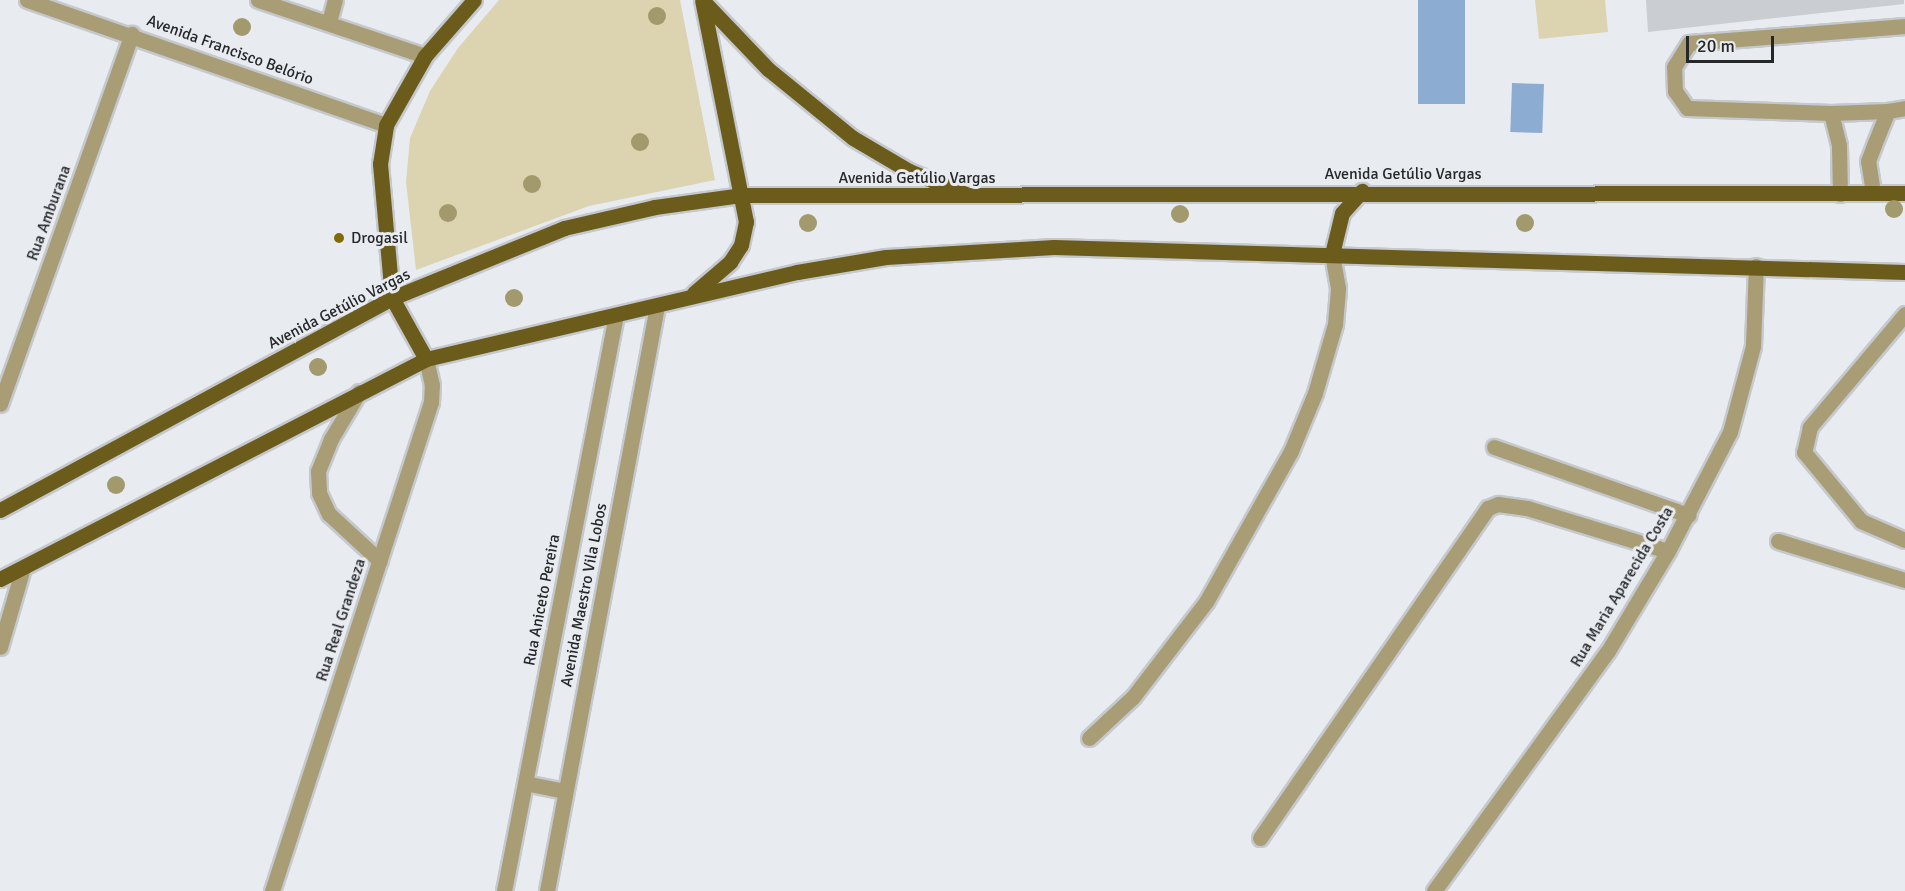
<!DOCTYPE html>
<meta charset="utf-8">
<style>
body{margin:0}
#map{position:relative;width:1905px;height:891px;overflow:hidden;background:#e8ecf1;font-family:Signika,sans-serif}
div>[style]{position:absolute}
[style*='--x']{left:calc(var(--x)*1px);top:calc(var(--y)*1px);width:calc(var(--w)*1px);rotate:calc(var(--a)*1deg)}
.green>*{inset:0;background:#dcd3b1}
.water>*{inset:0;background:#8cacd1;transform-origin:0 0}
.building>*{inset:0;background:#caced3}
.roads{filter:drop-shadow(2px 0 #c5c9cd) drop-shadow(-2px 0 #c5c9cd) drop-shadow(0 2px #c5c9cd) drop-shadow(0 -2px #c5c9cd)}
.minor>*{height:15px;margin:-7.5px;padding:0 7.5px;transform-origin:7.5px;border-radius:7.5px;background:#a89d75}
.major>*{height:15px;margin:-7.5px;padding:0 7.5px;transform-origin:7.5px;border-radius:7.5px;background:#6c5c1b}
.trees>*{width:18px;height:18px;margin:-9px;border-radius:50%;background:#a2996c}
.dots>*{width:16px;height:16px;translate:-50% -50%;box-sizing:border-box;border:3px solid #e8ecf1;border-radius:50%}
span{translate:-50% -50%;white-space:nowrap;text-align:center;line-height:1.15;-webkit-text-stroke:6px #e8ecf1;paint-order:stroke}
.street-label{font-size:16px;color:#262729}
.poi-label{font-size:16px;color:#262729}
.left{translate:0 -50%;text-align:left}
.scale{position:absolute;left:1686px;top:36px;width:88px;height:27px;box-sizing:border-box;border:3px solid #262729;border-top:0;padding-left:8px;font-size:18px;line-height:21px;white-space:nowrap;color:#262729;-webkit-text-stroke:4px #e8ecf1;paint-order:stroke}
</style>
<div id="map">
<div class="green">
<i style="clip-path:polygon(499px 0,680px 0,715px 180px,589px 206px,416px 270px,406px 182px,410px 138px,430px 91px,458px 48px)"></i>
<i style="clip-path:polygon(1535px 0,1605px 0,1608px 32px,1539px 39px)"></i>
</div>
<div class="water">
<i style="left:1418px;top:0;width:47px;height:104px"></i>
<i style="left:1512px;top:83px;width:32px;height:49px;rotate:2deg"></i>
</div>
<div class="building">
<i style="clip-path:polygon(1646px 0,1904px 0,1904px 4px,1648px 32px)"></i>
</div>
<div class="roads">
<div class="minor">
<i style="--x:27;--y:0;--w:380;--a:19.2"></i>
<i style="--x:258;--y:0;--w:176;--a:18.5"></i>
<i style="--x:329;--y:22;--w:23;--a:-75"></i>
<i style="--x:1831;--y:113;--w:57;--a:-2"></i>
<i style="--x:1873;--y:192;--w:31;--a:-99"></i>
<i style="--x:1868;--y:161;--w:17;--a:-69"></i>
<i style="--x:1874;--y:145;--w:37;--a:-68"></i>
<i style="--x:1888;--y:111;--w:17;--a:-10"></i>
<i style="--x:1840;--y:194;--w:49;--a:-91.2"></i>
<i style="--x:1839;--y:145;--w:33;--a:-104"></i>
<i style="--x:1831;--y:113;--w:144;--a:-178"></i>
<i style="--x:1687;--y:108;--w:21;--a:-125"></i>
<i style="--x:1675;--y:91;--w:24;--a:-92"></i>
<i style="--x:1674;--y:67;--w:28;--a:-58"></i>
<i style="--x:1689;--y:43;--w:217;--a:-4.5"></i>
<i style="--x:1905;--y:314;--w:148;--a:130.1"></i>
<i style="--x:1810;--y:427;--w:26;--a:103"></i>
<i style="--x:1804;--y:452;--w:89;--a:50.4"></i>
<i style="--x:1861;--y:521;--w:48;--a:23.4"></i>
<i style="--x:359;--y:392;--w:55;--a:120.8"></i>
<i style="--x:331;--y:439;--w:35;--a:112"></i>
<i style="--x:318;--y:471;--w:22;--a:87"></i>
<i style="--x:319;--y:493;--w:23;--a:65"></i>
<i style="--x:329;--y:514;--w:69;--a:42.7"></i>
<i style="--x:0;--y:404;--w:393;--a:-70.4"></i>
<i style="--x:1494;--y:447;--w:206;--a:19.3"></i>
<i style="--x:1778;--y:541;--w:133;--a:17.1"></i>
<i style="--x:0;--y:647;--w:82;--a:-73.8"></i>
<i style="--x:1089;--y:738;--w:60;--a:-43"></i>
<i style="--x:1133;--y:697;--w:120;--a:-52.5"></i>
<i style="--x:1206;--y:602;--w:173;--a:-60.6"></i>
<i style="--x:1291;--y:451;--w:63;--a:-67.5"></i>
<i style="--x:1315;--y:393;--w:72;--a:-73.8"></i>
<i style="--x:1335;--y:324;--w:36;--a:-85"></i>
<i style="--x:1338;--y:288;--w:35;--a:-100"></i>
<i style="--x:525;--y:783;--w:41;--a:11.3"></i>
<i style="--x:1260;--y:838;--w:401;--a:-55.4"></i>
<i style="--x:1488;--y:508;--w:11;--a:-22"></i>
<i style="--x:1498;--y:504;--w:29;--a:8"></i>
<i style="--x:1527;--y:508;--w:147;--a:17"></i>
<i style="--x:272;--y:891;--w:514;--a:-71.99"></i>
<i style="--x:431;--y:402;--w:17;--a:-87"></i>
<i style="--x:432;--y:385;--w:27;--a:-103"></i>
<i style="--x:504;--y:891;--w:587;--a:-79"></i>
<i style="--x:547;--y:891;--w:595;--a:-79.35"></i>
<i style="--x:1434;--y:891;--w:296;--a:-54.1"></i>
<i style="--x:1608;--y:651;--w:117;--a:-59"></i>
<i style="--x:1668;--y:551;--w:134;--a:-62.5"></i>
<i style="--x:1730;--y:432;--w:89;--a:-75"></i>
<i style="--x:1753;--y:346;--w:80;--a:-87.9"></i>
</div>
<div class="major">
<i style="--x:703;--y:1;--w:94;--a:46.3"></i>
<i style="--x:768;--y:69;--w:109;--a:39.1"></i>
<i style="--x:853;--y:138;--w:65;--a:30.5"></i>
<i style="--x:909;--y:171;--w:61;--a:22"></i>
<i style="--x:1332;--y:254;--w:42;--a:-76.3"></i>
<i style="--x:1342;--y:213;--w:30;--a:-48"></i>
<i style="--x:694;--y:293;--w:48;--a:-40.7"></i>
<i style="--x:730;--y:262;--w:20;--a:-57"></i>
<i style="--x:741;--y:245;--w:24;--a:-78"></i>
<i style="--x:746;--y:222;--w:226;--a:-101.2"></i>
<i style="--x:426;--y:359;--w:70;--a:-119.1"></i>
<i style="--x:392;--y:298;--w:135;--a:-95.1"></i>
<i style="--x:380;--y:164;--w:39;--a:-81"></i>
<i style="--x:386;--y:125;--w:79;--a:-60.5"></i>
<i style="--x:425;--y:56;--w:74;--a:-48.8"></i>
<i style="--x:0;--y:510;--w:446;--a:-28.4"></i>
<i style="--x:392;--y:298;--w:186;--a:-22.1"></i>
<i style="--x:564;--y:228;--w:93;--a:-13"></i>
<i style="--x:655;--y:207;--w:88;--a:-7.9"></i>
<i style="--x:742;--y:195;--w:1163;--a:-0.1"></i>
<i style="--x:0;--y:579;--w:479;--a:-27.3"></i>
<i style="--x:426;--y:359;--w:381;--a:-13.2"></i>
<i style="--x:797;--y:272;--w:90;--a:-9.6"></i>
<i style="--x:886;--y:257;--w:168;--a:-3.4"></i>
<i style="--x:1054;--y:247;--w:851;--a:1.68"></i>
</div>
</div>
<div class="trees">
<i style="left:657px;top:16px"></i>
<i style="left:242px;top:27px"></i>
<i style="left:640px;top:142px"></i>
<i style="left:532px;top:184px"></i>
<i style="left:1894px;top:209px"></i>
<i style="left:448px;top:213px"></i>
<i style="left:1180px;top:214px"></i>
<i style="left:808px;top:223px"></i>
<i style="left:1525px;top:223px"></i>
<i style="left:514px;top:298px"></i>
<i style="left:318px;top:367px"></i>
<i style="left:116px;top:485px"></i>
</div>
<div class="dots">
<i style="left:339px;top:238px;background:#826b06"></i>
</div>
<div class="street-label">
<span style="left:230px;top:50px;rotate:20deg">Avenida Francisco Belório</span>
<span style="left:1403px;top:174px">Avenida Getúlio Vargas</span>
<span style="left:917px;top:178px">Avenida Getúlio Vargas</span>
<span style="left:49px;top:213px;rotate:-70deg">Rua Amburana</span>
<span style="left:339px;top:309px;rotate:-27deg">Avenida Getúlio Vargas</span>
<span style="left:1622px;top:587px;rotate:-59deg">Rua Maria Aparecida Costa</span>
<span style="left:584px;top:595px;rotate:-79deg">Avenida Maestro Vila Lobos</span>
<span style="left:542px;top:600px;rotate:-79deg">Rua Aniceto Pereira</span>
<span style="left:341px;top:620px;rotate:-72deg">Rua Real Grandeza</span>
</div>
<div class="poi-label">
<span class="left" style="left:351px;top:238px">Drogasil</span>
</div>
<div class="scale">20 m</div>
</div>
